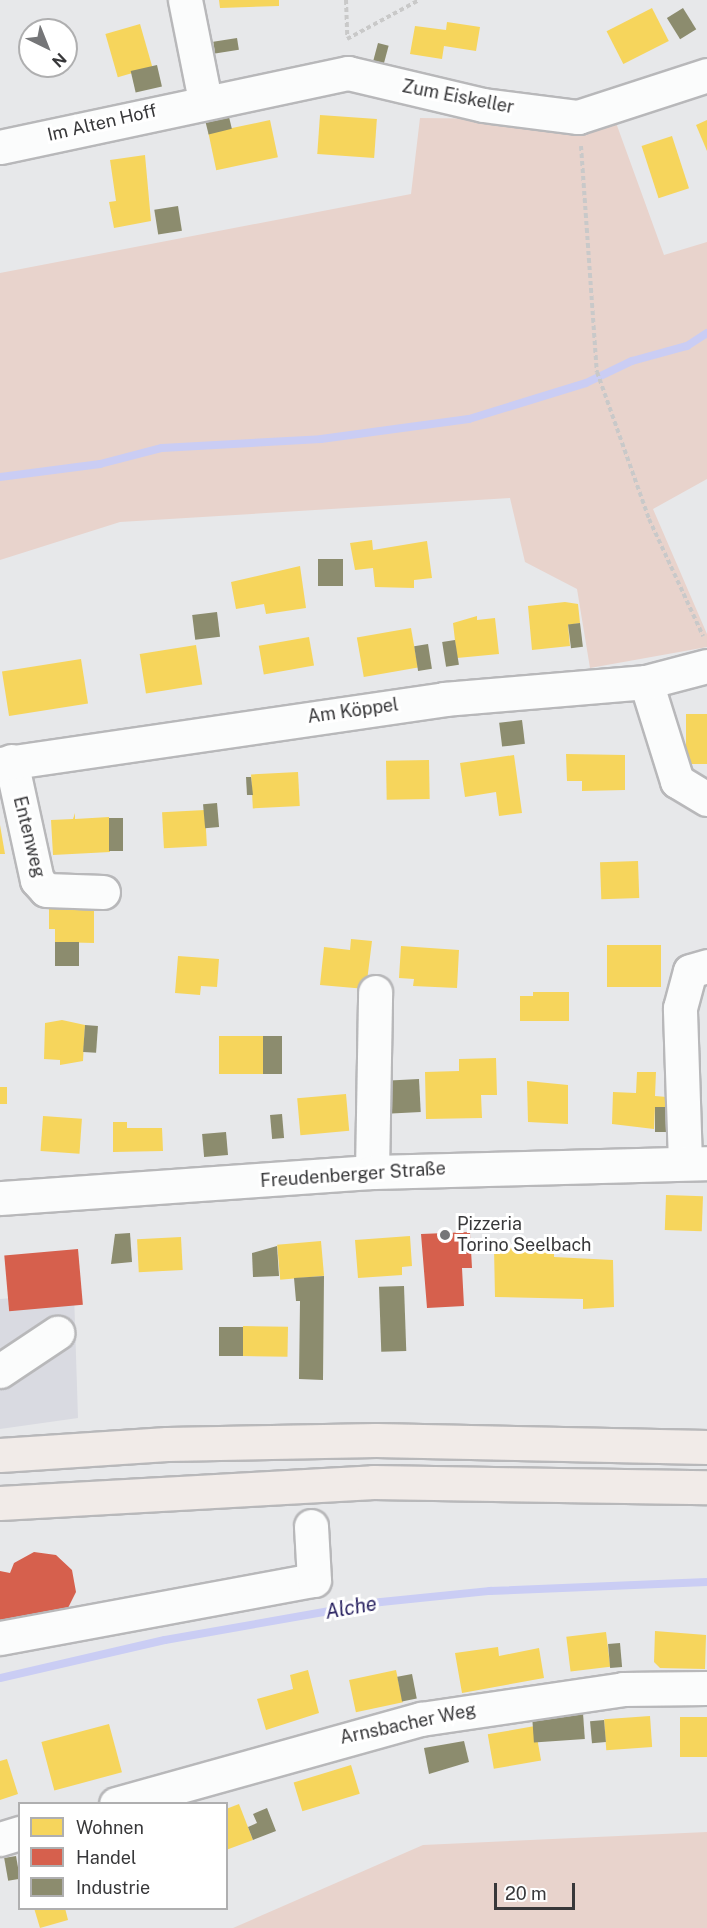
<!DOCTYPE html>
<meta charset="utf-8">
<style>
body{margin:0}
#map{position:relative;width:707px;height:1928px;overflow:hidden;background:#e7e8ea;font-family:"Public Sans",sans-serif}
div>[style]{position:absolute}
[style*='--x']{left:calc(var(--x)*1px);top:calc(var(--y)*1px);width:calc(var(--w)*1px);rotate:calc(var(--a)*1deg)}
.built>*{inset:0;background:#d9dae1}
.green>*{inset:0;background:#e8d3cc}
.homes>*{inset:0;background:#f6d55c;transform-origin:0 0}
.shops>*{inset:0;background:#d6604d;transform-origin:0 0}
.industry>*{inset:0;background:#8c8c6e;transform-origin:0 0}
.stream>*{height:8px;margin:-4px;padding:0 4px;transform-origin:4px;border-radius:4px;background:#cacdf4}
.path>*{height:4px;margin-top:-2px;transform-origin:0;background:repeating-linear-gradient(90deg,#c9c9c9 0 4.5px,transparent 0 7.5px)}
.roads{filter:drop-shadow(2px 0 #b8b8ba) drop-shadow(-2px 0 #b8b8ba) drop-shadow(0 2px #b8b8ba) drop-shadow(0 -2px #b8b8ba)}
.minor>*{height:33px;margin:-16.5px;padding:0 16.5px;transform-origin:16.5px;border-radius:16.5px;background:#fbfcfc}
.major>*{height:33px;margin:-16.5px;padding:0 16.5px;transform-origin:16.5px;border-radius:16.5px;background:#f1ebe8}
.dots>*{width:16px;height:16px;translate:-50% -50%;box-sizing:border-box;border:3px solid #fff;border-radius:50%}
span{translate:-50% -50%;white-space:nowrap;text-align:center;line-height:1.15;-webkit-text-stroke:6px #fff;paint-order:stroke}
.street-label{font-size:18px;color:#38383a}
.poi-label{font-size:18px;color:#38383a}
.left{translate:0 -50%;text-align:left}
.water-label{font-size:20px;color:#251e5e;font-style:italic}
.legend{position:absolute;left:18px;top:1802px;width:210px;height:108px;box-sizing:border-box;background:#fff;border:2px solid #afafb0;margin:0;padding:8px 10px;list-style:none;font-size:18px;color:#38383a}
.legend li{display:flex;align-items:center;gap:12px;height:30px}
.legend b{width:30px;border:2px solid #afafb0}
.north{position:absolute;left:18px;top:18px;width:60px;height:60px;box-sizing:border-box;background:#fff;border:2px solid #afafb0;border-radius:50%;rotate:137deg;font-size:16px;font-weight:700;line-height:24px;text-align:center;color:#38383a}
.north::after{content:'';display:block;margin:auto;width:21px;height:27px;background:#757678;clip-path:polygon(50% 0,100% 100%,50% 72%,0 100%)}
.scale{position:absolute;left:494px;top:1883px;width:81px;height:27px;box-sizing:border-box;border:3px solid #38383a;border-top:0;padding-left:8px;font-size:18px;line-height:21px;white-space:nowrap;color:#38383a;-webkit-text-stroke:4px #fff;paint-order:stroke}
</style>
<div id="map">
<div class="built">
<i style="clip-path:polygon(74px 1293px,78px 1418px,0 1429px,0 1299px)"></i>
</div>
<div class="green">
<i style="clip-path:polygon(420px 118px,615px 120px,664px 255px,707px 242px,707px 479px,653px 509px,707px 634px,707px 647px,590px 668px,577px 589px,525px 562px,510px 498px,120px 522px,0 560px,0 273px,411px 194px)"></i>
<i style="clip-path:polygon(707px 1832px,707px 1928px,233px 1928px,423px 1845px)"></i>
</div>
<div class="homes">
<i style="clip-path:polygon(219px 0,279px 0,279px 6px,220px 8px)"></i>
<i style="left:652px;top:8px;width:37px;height:51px;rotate:63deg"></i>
<i style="clip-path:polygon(447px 22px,480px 27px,476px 51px,444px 46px,442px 59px,410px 54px,415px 26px,446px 30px)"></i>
<i style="left:140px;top:24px;width:45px;height:36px;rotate:74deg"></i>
<i style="left:320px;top:115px;width:57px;height:39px;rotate:4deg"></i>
<i style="left:270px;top:120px;width:38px;height:63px;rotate:78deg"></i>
<i style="clip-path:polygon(707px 120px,707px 151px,696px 125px)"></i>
<i style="left:672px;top:136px;width:55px;height:32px;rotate:72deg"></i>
<i style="clip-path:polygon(145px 155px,151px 221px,114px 228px,109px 202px,116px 201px,110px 160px)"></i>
<i style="clip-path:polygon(372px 540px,373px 550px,427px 541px,432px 578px,414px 580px,414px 588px,375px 587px,373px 568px,355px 570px,350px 543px)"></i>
<i style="clip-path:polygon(300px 566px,306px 608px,266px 614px,264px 604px,236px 609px,231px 582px)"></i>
<i style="clip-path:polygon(565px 602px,578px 604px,580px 623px,568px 625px,570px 646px,532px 650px,528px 606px)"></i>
<i style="clip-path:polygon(477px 616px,477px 620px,495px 618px,499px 654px,457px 658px,453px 623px)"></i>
<i style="left:411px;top:628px;width:40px;height:55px;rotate:80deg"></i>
<i style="left:309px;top:637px;width:29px;height:51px;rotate:80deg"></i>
<i style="left:196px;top:645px;width:40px;height:57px;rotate:81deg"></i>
<i style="left:81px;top:659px;width:45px;height:80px;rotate:81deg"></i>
<i style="left:686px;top:714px;width:21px;height:50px"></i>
<i style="clip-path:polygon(566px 754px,625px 755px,625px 790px,582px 791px,582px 781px,567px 781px)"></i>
<i style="clip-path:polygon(514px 755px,522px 813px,499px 816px,496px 792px,465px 797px,460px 763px)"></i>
<i style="left:429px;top:760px;width:39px;height:43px;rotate:89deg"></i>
<i style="left:298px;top:772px;width:34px;height:47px;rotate:87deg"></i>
<i style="left:205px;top:810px;width:36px;height:43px;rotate:87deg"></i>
<i style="clip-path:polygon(75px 813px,75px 819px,109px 817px,110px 852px,53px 855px,51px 820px,73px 819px)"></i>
<i style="clip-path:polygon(0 825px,5px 854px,0 854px)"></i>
<i style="left:638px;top:861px;width:37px;height:38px;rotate:88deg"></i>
<i style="clip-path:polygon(49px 903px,94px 904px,94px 943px,55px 942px,55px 929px,49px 929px)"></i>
<i style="clip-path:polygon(351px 939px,372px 941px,366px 989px,320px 985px,324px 947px,350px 950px)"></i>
<i style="left:607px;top:945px;width:54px;height:42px"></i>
<i style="clip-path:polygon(401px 946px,459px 950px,457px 988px,413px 986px,414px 979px,399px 978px)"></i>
<i style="clip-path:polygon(178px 956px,219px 959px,217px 987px,201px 986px,200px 995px,175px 993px)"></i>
<i style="clip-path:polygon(533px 992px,569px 992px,569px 1021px,520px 1021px,520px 996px,533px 996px)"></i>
<i style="clip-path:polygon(62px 1020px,85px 1025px,83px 1061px,60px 1065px,60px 1060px,44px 1059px,45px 1023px)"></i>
<i style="left:219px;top:1036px;width:44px;height:38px"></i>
<i style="clip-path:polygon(496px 1058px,497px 1095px,481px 1095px,482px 1118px,426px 1119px,425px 1072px,459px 1071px,459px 1059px)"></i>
<i style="clip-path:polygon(637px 1072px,656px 1072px,655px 1096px,667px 1097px,667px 1107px,655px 1107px,654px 1129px,612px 1124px,613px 1092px,636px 1093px)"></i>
<i style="clip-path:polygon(527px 1081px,568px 1085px,568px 1124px,528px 1122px)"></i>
<i style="left:0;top:1087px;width:7px;height:17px"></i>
<i style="left:346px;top:1094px;width:37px;height:49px;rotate:85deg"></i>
<i style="left:43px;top:1116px;width:39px;height:35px;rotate:4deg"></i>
<i style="clip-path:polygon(113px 1122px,127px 1122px,127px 1128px,162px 1128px,163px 1151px,113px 1152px)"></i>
<i style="left:666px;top:1195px;width:37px;height:35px;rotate:2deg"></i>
<i style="clip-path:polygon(410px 1236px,412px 1266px,402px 1267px,402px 1275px,358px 1278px,355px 1240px)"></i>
<i style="left:181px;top:1237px;width:33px;height:44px;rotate:87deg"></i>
<i style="left:321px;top:1241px;width:35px;height:44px;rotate:85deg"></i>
<i style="clip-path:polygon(526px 1247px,526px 1252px,554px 1251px,554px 1257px,613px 1260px,614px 1307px,583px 1309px,583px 1299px,495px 1297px,494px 1248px)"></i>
<i style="left:243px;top:1326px;width:45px;height:30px;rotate:1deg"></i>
<i style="clip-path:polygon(655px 1631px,706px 1635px,705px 1669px,660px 1668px,654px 1662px)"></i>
<i style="left:606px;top:1632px;width:35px;height:40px;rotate:83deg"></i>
<i style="clip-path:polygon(498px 1647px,499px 1656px,539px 1648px,544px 1678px,462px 1693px,455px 1653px)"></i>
<i style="clip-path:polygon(308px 1670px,319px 1713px,266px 1730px,257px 1699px,293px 1689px,290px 1675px)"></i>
<i style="left:396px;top:1670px;width:33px;height:48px;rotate:78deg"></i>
<i style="left:650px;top:1716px;width:31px;height:46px;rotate:86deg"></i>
<i style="left:707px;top:1717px;width:40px;height:27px;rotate:90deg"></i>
<i style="left:109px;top:1724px;width:50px;height:70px;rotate:75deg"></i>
<i style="left:535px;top:1726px;width:35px;height:48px;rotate:80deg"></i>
<i style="clip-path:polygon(7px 1759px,18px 1794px,0 1800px,0 1761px)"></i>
<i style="left:351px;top:1765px;width:30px;height:60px;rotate:73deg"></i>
<i style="clip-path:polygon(239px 1804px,253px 1840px,226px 1850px,226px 1809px)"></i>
<i style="clip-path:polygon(34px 1908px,65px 1908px,68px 1920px,40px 1928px)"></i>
</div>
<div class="shops">
<i style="clip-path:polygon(470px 1232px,472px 1268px,462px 1268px,464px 1306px,427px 1308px,421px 1234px)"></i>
<i style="left:78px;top:1249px;width:56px;height:74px;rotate:85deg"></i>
<i style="clip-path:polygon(34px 1552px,56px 1555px,72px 1570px,76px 1592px,66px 1612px,0 1626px,0 1571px,10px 1573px,14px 1563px)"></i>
</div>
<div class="industry">
<i style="left:683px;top:8px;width:25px;height:19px;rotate:58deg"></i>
<i style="left:237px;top:38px;width:12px;height:24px;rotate:81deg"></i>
<i style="left:378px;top:43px;width:11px;height:23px;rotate:15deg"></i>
<i style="left:157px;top:65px;width:22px;height:27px;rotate:77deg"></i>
<i style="left:229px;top:117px;width:12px;height:24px;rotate:76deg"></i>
<i style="left:178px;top:206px;width:25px;height:24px;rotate:81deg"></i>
<i style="left:343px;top:559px;width:27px;height:25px;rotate:90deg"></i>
<i style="left:217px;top:612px;width:25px;height:25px;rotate:83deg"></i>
<i style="left:580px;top:623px;width:24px;height:12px;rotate:83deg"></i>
<i style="left:455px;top:640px;width:25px;height:13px;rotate:81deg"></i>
<i style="left:428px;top:644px;width:25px;height:14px;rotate:81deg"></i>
<i style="left:522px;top:720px;width:24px;height:23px;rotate:83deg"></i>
<i style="clip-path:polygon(246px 777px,251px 777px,253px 795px,247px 795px)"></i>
<i style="left:217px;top:803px;width:24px;height:14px;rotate:85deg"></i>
<i style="left:109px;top:818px;width:14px;height:33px"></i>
<i style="left:55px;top:942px;width:24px;height:24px"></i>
<i style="left:85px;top:1025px;width:13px;height:27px;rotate:4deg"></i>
<i style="left:263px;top:1036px;width:19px;height:38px"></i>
<i style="left:419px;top:1079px;width:33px;height:34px;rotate:87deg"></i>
<i style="left:655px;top:1107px;width:22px;height:25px"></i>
<i style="left:282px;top:1114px;width:24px;height:12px;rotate:85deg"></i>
<i style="left:226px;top:1132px;width:23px;height:24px;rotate:85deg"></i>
<i style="clip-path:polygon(130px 1233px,132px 1262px,111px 1264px,115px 1234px)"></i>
<i style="clip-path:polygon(277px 1246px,279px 1276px,253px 1277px,252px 1253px)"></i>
<i style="clip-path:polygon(324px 1276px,323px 1380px,299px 1379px,300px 1301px,296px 1301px,294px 1278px)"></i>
<i style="left:404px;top:1286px;width:65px;height:25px;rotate:88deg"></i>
<i style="left:219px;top:1327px;width:24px;height:29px"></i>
<i style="left:620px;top:1643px;width:24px;height:12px;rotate:85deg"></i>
<i style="left:412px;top:1674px;width:25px;height:15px;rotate:79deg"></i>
<i style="left:583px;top:1713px;width:26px;height:51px;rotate:86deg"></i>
<i style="left:604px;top:1720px;width:22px;height:14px;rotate:85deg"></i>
<i style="clip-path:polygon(464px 1741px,469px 1762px,429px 1774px,424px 1748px)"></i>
<i style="clip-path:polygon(267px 1808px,276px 1831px,253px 1840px,248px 1827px,257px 1823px,253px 1814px)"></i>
<i style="left:16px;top:1856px;width:23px;height:12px;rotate:80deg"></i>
</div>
<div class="stream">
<i style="--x:0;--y:477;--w:101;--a:-7.4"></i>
<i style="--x:100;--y:464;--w:64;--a:-14.5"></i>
<i style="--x:162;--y:448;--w:159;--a:-3.2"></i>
<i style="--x:321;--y:439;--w:149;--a:-7.7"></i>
<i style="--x:469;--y:419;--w:122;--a:-17.1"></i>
<i style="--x:586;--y:383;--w:51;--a:-25.6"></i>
<i style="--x:632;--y:361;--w:57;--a:-15.3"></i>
<i style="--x:687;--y:346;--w:24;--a:-33"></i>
<i style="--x:0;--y:1678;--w:169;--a:-13"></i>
<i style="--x:165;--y:1640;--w:219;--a:-10"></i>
<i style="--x:381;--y:1602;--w:110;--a:-5.8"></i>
<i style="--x:490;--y:1591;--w:217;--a:-2.4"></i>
</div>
<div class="path">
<i style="--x:346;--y:0;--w:38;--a:88"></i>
<i style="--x:347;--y:39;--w:82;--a:-28.4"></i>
<i style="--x:581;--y:146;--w:227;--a:86"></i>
<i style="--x:597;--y:372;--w:156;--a:70.5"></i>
<i style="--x:649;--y:519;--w:129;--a:65.2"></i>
</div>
<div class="roads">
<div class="minor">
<i style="--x:185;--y:0;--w:102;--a:78.7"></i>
<i style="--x:0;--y:147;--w:356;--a:-12"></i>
<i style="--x:348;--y:73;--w:139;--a:13.3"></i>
<i style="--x:483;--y:105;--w:96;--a:7.2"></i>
<i style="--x:578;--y:117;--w:136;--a:-18"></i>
<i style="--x:646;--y:682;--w:104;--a:72.6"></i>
<i style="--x:677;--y:781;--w:35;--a:31"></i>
<i style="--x:11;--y:761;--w:122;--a:77.7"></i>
<i style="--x:37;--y:880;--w:13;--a:48"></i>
<i style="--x:46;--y:890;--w:57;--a:2"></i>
<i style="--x:0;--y:764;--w:449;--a:-8.3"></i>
<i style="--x:444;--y:699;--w:203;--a:-4.8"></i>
<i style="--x:646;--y:682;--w:63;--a:-14.7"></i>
<i style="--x:685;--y:1162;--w:154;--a:-91.9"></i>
<i style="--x:680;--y:1008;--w:38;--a:-75"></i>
<i style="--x:690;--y:971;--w:18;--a:-16"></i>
<i style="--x:372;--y:1172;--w:180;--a:-89"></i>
<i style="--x:0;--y:1198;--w:373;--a:-4"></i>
<i style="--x:372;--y:1172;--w:335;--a:-1.5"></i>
<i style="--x:0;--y:1371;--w:69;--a:-33.7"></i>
<i style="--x:0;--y:1638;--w:319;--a:-10.5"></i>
<i style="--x:314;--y:1580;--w:54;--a:-93.2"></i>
<i style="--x:116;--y:1804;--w:317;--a:-15.6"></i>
<i style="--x:421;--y:1719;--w:204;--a:-8.4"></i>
<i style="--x:623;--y:1689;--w:84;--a:-0.7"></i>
<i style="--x:0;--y:1839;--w:21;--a:-17"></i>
</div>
<div class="major">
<i style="--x:0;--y:1455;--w:167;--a:-3.8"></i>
<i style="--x:167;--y:1444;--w:209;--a:-1.1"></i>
<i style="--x:376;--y:1440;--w:331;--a:1.2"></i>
<i style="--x:0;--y:1503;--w:374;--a:-3.2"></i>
<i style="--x:373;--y:1482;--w:334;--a:0.9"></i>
</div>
</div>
<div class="dots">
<i style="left:445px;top:1235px;background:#757678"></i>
</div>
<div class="street-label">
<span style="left:458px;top:97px;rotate:11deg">Zum Eiskeller</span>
<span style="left:102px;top:123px;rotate:-13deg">Im Alten Hoff</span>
<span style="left:353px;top:711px;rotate:-8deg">Am Köppel</span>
<span style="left:29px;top:837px;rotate:76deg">Entenweg</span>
<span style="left:353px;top:1175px;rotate:-4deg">Freudenberger Straße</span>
<span style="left:408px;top:1724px;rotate:-12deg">Arnsbacher Weg</span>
</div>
<div class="poi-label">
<span class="left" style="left:457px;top:1235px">Pizzeria<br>Torino Seelbach</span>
</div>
<div class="water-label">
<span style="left:351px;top:1608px;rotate:-10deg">Alche</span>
</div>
<ul class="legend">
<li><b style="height:16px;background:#f6d55c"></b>Wohnen</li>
<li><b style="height:16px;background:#d6604d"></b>Handel</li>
<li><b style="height:16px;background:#8c8c6e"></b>Industrie</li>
</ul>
<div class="north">N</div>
<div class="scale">20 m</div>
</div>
